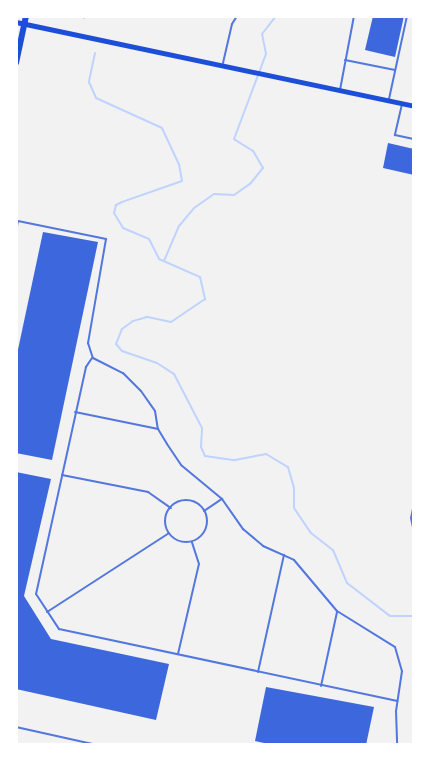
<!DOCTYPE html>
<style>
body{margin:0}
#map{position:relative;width:430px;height:761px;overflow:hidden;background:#f2f2f2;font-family:"Asap Condensed",sans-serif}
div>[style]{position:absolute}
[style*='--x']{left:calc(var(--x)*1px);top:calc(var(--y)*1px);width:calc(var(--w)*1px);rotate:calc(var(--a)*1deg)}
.stream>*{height:2px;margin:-1px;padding:0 1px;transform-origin:1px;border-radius:1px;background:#bfd3fe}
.building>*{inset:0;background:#3d67dc}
.service>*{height:2px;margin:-1px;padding:0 1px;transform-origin:1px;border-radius:1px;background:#5277de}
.service>.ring{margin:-1px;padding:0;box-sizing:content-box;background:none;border:2px solid #5277de;border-radius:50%}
.secondary>*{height:5px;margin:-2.5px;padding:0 2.5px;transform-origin:2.5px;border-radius:2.5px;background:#1d4ed8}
.motorway>*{height:6px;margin:-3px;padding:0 3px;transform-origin:3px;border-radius:3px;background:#1d4ed8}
span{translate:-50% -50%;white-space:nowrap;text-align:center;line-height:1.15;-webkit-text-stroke:5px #fff;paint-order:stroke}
.frame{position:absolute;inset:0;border:18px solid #fff;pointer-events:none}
</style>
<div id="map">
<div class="stream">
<i style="--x:84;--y:16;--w:2;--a:90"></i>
<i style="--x:95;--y:53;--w:30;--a:102"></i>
<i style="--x:89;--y:82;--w:17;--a:66"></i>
<i style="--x:96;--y:98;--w:72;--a:24.4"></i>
<i style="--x:162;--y:128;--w:40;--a:65"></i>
<i style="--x:179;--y:164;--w:17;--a:80"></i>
<i style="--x:182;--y:181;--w:64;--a:160.7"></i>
<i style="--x:122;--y:202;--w:7;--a:153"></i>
<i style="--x:116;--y:205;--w:8;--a:104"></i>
<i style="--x:114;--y:213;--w:17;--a:59"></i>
<i style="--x:123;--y:228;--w:28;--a:23"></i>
<i style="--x:149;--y:239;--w:22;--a:63"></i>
<i style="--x:159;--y:259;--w:45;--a:23.7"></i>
<i style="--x:200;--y:277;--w:23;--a:77"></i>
<i style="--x:205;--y:299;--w:41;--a:145.9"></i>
<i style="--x:171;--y:322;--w:25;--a:-168"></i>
<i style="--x:147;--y:317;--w:15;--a:164"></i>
<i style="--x:133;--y:321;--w:14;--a:144"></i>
<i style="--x:122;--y:329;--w:16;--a:112"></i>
<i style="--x:116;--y:344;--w:9;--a:49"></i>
<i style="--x:122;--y:351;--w:37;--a:19"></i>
<i style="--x:157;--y:363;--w:20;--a:33"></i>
<i style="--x:174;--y:374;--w:61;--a:62.6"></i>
<i style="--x:202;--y:428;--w:19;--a:93"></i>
<i style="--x:201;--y:447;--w:10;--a:66"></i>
<i style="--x:205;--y:456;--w:30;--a:8"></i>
<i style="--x:235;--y:460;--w:32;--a:-11"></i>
<i style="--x:266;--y:454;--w:26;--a:31"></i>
<i style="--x:288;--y:467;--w:22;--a:74"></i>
<i style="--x:294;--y:488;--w:20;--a:90"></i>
<i style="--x:294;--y:508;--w:30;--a:56"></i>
<i style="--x:311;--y:533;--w:28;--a:38"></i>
<i style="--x:333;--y:550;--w:36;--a:67"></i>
<i style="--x:347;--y:583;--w:54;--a:37.5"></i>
<i style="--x:390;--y:616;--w:24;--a:0"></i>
<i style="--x:164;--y:261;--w:38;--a:-67"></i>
<i style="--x:179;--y:226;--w:23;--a:-50"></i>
<i style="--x:194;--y:208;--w:24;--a:-35"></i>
<i style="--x:214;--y:194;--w:20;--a:3"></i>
<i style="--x:234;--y:195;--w:19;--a:-35"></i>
<i style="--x:250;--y:184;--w:21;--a:-51"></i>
<i style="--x:263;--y:168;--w:20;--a:-120"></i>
<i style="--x:253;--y:151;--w:22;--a:-148"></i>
<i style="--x:234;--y:139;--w:91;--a:-69.4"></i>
<i style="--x:266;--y:54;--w:20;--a:-101"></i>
<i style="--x:262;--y:34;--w:23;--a:-52"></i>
</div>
<div class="building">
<i style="clip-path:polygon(373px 16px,404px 16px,395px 57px,365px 50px)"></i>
<i style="clip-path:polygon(388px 143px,414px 149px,414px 175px,383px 168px)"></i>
<i style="clip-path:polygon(43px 232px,98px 242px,52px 460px,16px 453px,16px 359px)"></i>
<i style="clip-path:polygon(16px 472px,51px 479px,24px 596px,51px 639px,169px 664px,156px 720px,16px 689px)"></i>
<i style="clip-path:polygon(266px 687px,374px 707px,366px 745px,273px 745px,255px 741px)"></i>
</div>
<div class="service">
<i style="--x:345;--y:60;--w:51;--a:11.3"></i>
<i style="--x:223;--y:63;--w:40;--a:-77"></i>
<i style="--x:232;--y:24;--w:9;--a:-58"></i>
<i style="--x:340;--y:90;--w:75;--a:-79.3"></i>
<i style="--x:389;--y:99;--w:85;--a:-77.8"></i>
<i style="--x:402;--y:104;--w:32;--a:103"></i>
<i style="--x:395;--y:135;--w:19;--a:12"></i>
<i style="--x:16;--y:232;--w:11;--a:-80"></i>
<i style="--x:18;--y:221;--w:90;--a:11.6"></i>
<i style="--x:106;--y:239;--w:106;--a:99.8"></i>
<i style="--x:88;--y:343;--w:16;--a:72"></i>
<i style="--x:93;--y:358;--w:34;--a:27"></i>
<i style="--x:123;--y:373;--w:25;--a:45"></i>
<i style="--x:141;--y:391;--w:24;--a:55"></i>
<i style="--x:155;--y:411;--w:18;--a:81"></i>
<i style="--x:158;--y:429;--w:17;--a:59"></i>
<i style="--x:167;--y:444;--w:25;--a:56"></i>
<i style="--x:181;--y:465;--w:53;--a:39.7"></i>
<i style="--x:222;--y:499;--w:37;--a:55"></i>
<i style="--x:243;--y:529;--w:26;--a:40"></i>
<i style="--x:263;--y:546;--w:34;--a:24"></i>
<i style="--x:294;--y:560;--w:67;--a:49.9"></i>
<i style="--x:337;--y:611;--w:68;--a:31.8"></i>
<i style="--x:395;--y:647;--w:25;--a:74"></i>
<i style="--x:402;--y:671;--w:40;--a:98.5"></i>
<i style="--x:396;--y:711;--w:34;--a:88"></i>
<i style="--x:92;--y:358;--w:11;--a:124"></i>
<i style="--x:86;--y:367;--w:232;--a:102.4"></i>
<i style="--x:36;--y:594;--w:42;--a:56.7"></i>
<i style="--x:59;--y:629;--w:346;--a:12"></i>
<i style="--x:75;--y:412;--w:85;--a:11.6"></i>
<i style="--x:62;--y:475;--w:88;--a:11.2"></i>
<i style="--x:148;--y:492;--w:28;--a:35"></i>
<i class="ring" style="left:165px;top:500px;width:40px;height:40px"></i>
<i style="--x:414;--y:504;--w:14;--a:102"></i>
<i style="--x:411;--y:518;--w:14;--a:78"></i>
<i style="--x:204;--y:511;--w:22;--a:-34"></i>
<i style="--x:47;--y:612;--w:145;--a:-32.9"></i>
<i style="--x:178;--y:654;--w:92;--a:-76.9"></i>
<i style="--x:199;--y:564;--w:23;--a:-108"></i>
<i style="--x:258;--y:672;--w:120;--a:-77.5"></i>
<i style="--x:321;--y:686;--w:76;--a:-77.8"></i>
<i style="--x:16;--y:727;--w:83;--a:12.5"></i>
</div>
<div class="secondary">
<i style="--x:16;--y:22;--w:407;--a:11.9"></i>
</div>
<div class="motorway">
<i style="--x:16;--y:63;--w:48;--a:-78"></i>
</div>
<div class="frame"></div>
</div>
